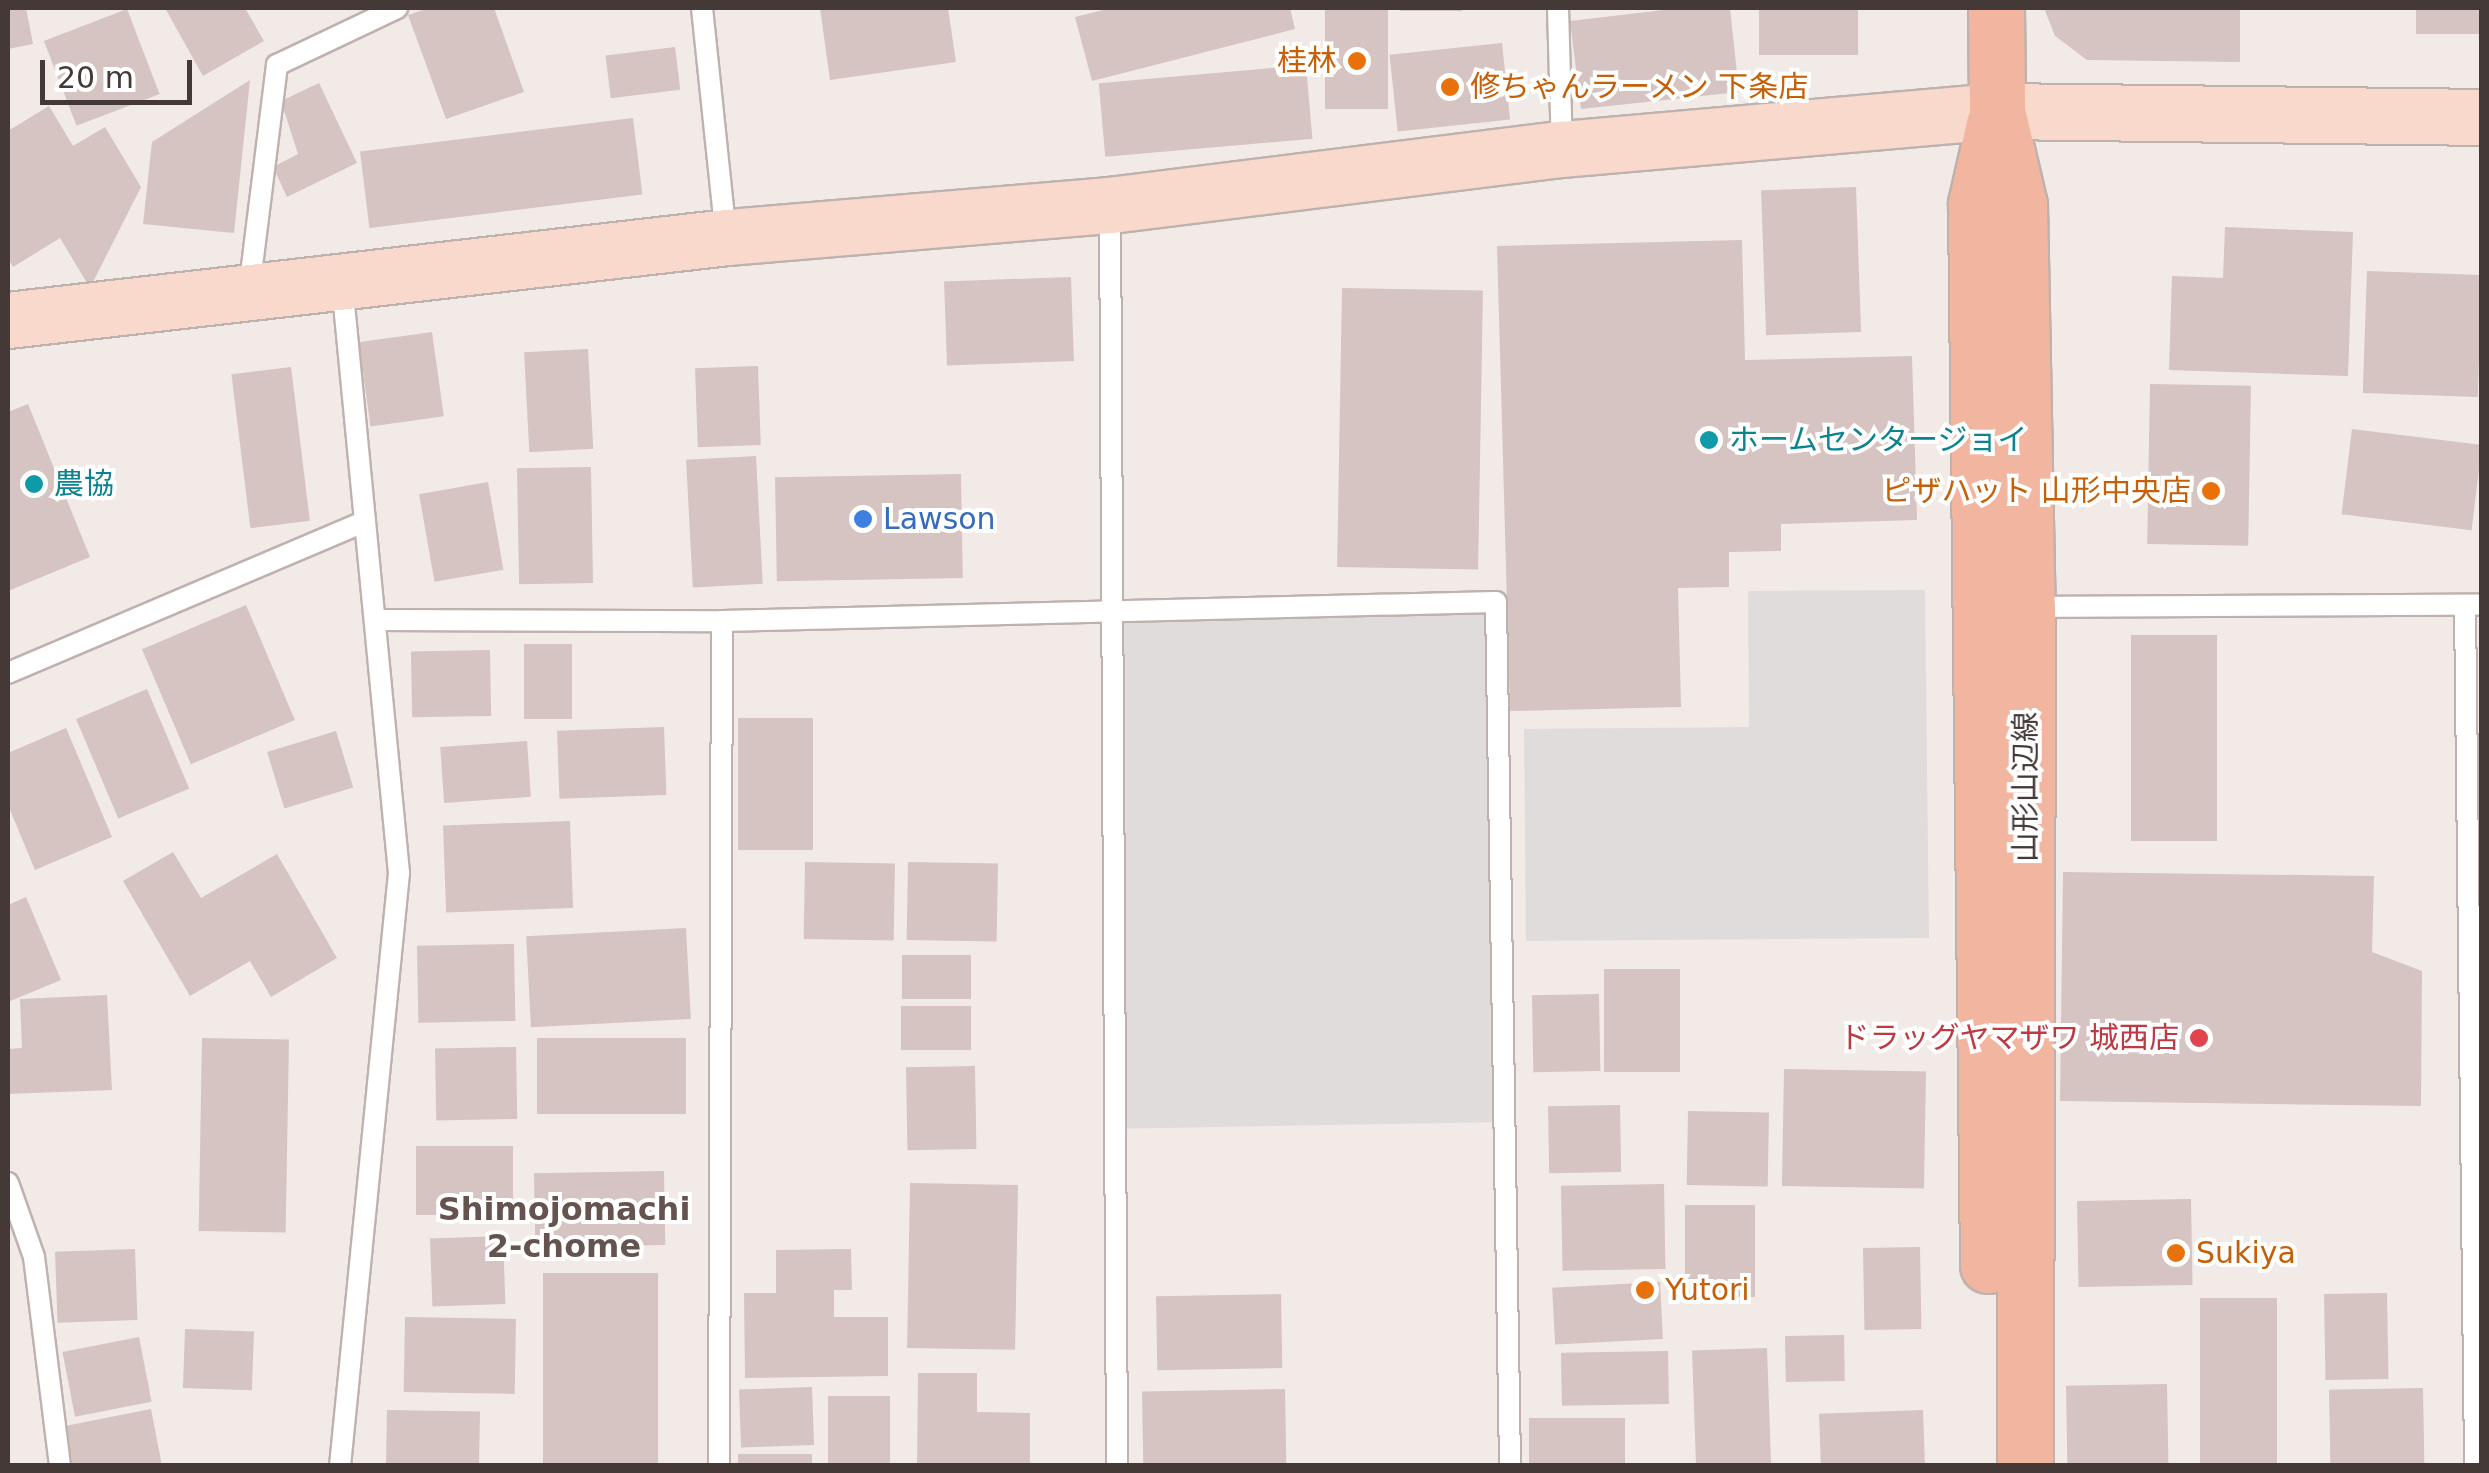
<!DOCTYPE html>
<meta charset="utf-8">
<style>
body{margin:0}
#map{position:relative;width:2489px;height:1473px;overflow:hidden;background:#f1eae7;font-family:"DejaVu Sans","Noto Sans JP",sans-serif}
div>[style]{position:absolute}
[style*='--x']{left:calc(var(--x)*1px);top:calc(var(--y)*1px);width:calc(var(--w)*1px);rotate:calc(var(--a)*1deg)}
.parking>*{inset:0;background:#e0dcdc;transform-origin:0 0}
.building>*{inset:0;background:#d5c4c1;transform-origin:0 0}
.roads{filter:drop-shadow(2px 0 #bfb2ae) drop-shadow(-2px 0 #bfb2ae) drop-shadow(0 2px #bfb2ae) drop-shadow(0 -2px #bfb2ae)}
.lane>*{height:20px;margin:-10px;padding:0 10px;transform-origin:10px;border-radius:10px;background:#fff}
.secondary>*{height:55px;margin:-27.5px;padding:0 27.5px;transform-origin:27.5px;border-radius:27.5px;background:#f8d9cb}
.primary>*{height:55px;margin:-27.5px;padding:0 27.5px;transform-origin:27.5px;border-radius:27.5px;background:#f2b6a0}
.dots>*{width:28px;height:28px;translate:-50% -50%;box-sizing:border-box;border:5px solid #fff;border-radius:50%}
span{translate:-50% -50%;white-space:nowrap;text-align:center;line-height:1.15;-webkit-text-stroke:8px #fff;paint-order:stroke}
.food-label{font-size:30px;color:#c56008}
.right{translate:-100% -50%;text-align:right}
.left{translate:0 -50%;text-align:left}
.culture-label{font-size:30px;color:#0d838f}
.shop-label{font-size:30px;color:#366cbe}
.street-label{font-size:30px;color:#443937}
.health-label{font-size:30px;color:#be3a42}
.neighbourhood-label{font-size:32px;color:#655350;font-weight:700}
.frame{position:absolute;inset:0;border:10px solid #443937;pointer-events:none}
.scale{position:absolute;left:40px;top:60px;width:152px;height:45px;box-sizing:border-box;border:5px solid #443937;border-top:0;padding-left:12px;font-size:30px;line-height:35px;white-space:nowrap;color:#443937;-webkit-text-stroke:8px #fff;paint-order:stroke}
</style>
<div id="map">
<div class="parking">
<i style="clip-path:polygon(1925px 590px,1929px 938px,1526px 941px,1524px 729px,1749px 727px,1748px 591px)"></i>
<i style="left:1496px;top:602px;width:520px;height:385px;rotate:89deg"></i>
</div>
<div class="building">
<i style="clip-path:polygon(8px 8px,26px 8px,33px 44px,8px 49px)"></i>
<i style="clip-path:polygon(165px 8px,245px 8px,264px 41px,203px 76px)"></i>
<i style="clip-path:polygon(429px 8px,494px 8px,524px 92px,446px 119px,408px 15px)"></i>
<i style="clip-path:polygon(820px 8px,948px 8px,956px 62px,830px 80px)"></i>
<i style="clip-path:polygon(1111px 8px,1290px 8px,1295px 29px,1092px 81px,1075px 17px)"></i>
<i style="left:1325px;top:8px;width:63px;height:101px"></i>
<i style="left:1400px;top:8px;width:62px;height:3px"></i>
<i style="clip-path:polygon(1681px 8px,1730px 8px,1739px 92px,1581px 109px,1570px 21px)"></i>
<i style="left:1759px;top:8px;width:99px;height:47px"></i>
<i style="clip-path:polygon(2044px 8px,2240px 8px,2240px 62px,2087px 60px,2055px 36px)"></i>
<i style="left:2416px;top:8px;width:66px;height:26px"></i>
<i style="left:127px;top:9px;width:91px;height:89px;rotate:69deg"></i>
<i style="left:1502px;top:43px;width:77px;height:113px;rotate:84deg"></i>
<i style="left:675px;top:47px;width:43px;height:70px;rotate:83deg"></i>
<i style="left:1306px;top:65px;width:74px;height:208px;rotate:85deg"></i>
<i style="clip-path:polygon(250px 80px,234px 233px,143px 224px,152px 142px)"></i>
<i style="clip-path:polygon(319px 83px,357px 163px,287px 197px,273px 167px,298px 154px,281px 101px)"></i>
<i style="clip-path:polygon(49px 106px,73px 146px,105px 127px,141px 187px,90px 288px,60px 238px,13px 267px,8px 257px,8px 131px)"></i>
<i style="left:633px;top:118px;width:77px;height:275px;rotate:83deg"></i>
<i style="left:1856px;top:187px;width:145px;height:95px;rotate:88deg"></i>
<i style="clip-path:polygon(2225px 227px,2353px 232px,2348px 376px,2169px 370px,2172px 276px,2223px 278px)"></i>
<i style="clip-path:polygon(1742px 240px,1745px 360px,1912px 356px,1917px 520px,1781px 524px,1781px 551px,1729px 552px,1729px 587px,1678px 588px,1681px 707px,1510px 711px,1497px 246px)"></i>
<i style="left:2367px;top:271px;width:115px;height:122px;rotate:2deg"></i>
<i style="left:1071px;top:277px;width:84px;height:127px;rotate:88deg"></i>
<i style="left:1342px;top:288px;width:141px;height:279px;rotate:1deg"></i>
<i style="left:432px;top:332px;width:85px;height:74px;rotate:82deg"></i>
<i style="left:588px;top:349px;width:100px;height:64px;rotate:87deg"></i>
<i style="left:758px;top:366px;width:79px;height:63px;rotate:88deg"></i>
<i style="left:291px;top:367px;width:155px;height:60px;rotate:83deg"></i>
<i style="left:2150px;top:384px;width:101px;height:160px;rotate:1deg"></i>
<i style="clip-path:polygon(28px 404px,90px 557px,8px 591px,8px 412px)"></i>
<i style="left:2352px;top:429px;width:131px;height:86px;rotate:7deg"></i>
<i style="left:756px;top:456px;width:128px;height:70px;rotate:87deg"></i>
<i style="left:591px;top:467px;width:116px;height:74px;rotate:89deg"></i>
<i style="left:961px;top:474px;width:104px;height:186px;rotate:89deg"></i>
<i style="left:488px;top:482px;width:89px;height:70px;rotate:80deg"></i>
<i style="left:246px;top:605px;width:125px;height:113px;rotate:67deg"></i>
<i style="left:2131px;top:635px;width:86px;height:206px"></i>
<i style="left:524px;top:644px;width:48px;height:75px"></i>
<i style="left:490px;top:650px;width:66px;height:79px;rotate:89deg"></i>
<i style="left:147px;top:689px;width:108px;height:77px;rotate:67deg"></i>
<i style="left:738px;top:718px;width:75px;height:132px"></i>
<i style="left:664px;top:727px;width:68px;height:107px;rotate:88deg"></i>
<i style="clip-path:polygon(66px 728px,112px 837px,35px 870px,8px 805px,8px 753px)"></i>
<i style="left:336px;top:731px;width:59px;height:72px;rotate:73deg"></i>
<i style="left:527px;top:741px;width:56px;height:87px;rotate:86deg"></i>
<i style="left:570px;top:821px;width:87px;height:127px;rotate:88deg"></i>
<i style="clip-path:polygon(173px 852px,201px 898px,277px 854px,337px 958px,271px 997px,250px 961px,190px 996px,123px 881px)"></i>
<i style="left:805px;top:862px;width:90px;height:77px;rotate:1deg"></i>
<i style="left:908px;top:862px;width:90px;height:78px;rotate:1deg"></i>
<i style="clip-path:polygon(2063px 872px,2374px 876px,2372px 952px,2422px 971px,2421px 1106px,2060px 1101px)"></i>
<i style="clip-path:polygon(26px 897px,61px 980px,8px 1002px,8px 905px)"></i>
<i style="left:686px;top:928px;width:91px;height:160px;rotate:87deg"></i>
<i style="left:514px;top:944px;width:77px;height:97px;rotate:89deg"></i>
<i style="left:902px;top:955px;width:69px;height:44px"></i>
<i style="left:1604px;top:969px;width:76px;height:103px"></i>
<i style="left:1599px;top:994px;width:77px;height:67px;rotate:89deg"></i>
<i style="clip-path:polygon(107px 995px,112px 1090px,8px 1094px,8px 1049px,22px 1048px,20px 999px)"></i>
<i style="left:901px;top:1006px;width:70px;height:44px"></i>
<i style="left:202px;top:1038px;width:87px;height:193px;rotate:1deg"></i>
<i style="left:537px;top:1038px;width:149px;height:76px"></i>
<i style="left:516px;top:1047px;width:72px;height:81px;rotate:89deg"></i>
<i style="left:975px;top:1066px;width:83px;height:69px;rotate:89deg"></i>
<i style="left:1784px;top:1069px;width:142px;height:117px;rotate:1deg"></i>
<i style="left:1620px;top:1105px;width:67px;height:72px;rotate:89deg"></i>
<i style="left:1688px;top:1111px;width:81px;height:74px;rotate:1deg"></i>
<i style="left:513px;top:1146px;width:69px;height:97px;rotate:90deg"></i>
<i style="left:664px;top:1171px;width:74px;height:130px;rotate:89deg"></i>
<i style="left:910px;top:1183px;width:108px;height:165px;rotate:1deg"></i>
<i style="left:1664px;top:1184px;width:85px;height:103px;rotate:89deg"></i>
<i style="left:2191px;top:1199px;width:86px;height:114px;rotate:89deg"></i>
<i style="left:1685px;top:1205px;width:70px;height:92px"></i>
<i style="left:503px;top:1236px;width:68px;height:73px;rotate:88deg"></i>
<i style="left:1920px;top:1247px;width:82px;height:57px;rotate:89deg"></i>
<i style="left:135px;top:1249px;width:71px;height:80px;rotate:88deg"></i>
<i style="clip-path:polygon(851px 1249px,852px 1290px,834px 1290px,834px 1317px,888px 1317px,888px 1376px,745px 1378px,744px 1293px,776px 1293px,776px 1250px)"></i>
<i style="left:543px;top:1273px;width:115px;height:193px"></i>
<i style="left:1660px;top:1282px;width:57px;height:108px;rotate:87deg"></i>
<i style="left:2387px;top:1293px;width:86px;height:63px;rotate:89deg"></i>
<i style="left:1281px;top:1294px;width:74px;height:125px;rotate:89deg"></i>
<i style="left:2200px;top:1298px;width:77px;height:168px"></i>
<i style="left:405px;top:1317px;width:111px;height:75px;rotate:1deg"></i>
<i style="left:185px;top:1329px;width:69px;height:59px;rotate:2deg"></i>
<i style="left:1844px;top:1335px;width:46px;height:59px;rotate:89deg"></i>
<i style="left:139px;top:1337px;width:66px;height:78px;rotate:79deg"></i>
<i style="left:1767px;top:1348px;width:118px;height:75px;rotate:88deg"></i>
<i style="left:1668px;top:1351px;width:53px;height:107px;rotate:89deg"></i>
<i style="clip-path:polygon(918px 1373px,977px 1373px,977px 1412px,1030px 1413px,1030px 1466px,917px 1466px)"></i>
<i style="left:2167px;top:1384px;width:82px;height:101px;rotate:89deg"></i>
<i style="left:812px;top:1387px;width:58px;height:73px;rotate:88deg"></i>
<i style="left:2423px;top:1388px;width:78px;height:94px;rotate:89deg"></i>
<i style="left:1285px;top:1389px;width:77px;height:143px;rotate:89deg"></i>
<i style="left:828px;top:1396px;width:62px;height:70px"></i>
<i style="clip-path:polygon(151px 1409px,162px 1466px,73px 1466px,65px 1426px)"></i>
<i style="left:387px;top:1410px;width:93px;height:56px;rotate:1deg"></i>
<i style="left:1923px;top:1410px;width:56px;height:104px;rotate:88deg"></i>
<i style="left:1529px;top:1418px;width:96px;height:48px"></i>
<i style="left:812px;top:1454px;width:12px;height:74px;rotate:90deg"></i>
</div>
<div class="roads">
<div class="lane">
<i style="--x:702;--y:8;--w:228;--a:84"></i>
<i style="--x:1558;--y:8;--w:139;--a:88.4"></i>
<i style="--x:1110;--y:207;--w:1259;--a:89.68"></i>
<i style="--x:249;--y:290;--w:227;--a:-82.9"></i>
<i style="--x:277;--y:65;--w:133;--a:-25.4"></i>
<i style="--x:2465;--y:605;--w:861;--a:89.33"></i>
<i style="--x:2029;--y:607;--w:453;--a:-0.3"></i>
<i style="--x:377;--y:620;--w:345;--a:0.2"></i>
<i style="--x:722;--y:621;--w:774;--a:-1.41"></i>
<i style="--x:1496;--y:602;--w:864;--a:89.07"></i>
<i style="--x:8;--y:673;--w:384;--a:-23"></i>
<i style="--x:8;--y:1183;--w:78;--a:70.6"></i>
<i style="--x:34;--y:1257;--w:211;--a:82.9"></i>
<i style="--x:340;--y:1466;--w:596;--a:-84.32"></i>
<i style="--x:399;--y:873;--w:593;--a:-95.52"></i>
<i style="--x:719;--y:1466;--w:845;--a:-89.8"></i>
</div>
<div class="secondary">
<i style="--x:8;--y:320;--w:724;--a:-6.58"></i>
<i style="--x:727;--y:237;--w:384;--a:-4.8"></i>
<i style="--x:1110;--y:205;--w:455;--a:-7.1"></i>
<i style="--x:1562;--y:149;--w:437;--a:-5"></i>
<i style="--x:1997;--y:111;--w:485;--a:0.7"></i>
</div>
<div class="primary">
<i style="--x:1996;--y:8;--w:103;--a:89.4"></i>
<i style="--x:1997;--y:111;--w:97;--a:76.8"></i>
<i style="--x:2019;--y:205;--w:402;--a:88.9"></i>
<i style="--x:2027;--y:607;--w:859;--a:90.13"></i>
<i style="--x:1988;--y:1265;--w:1061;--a:-90.65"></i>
<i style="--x:1976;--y:204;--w:82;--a:-77.3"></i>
</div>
</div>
<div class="dots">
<i style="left:1357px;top:61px;background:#e8710a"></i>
<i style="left:1450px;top:87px;background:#e8710a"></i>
<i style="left:1709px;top:440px;background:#0f9aa8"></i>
<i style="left:34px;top:484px;background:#0f9aa8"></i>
<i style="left:2211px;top:491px;background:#e8710a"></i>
<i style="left:863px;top:519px;background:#3f7fe0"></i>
<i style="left:2199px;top:1038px;background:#e0444e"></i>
<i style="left:2176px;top:1253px;background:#e8710a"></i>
<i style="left:1645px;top:1290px;background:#e8710a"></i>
</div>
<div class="food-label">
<span class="right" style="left:1337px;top:61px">桂林</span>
<span class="left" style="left:1470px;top:87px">修ちゃんラーメン 下条店</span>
<span class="right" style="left:2191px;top:491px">ピザハット 山形中央店</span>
<span class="left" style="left:2196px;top:1253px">Sukiya</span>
<span class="left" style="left:1665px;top:1290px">Yutori</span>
</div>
<div class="culture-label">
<span class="left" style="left:1729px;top:440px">ホームセンタージョイ</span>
<span class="left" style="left:54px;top:484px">農協</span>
</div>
<div class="shop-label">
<span class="left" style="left:883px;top:519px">Lawson</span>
</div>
<div class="street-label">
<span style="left:2026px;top:787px;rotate:-90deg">山形山辺線</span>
</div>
<div class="health-label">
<span class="right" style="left:2179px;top:1038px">ドラッグヤマザワ 城西店</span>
</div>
<div class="neighbourhood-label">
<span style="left:564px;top:1228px">Shimojomachi<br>2-chome</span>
</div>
<div class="frame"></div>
<div class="scale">20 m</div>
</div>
